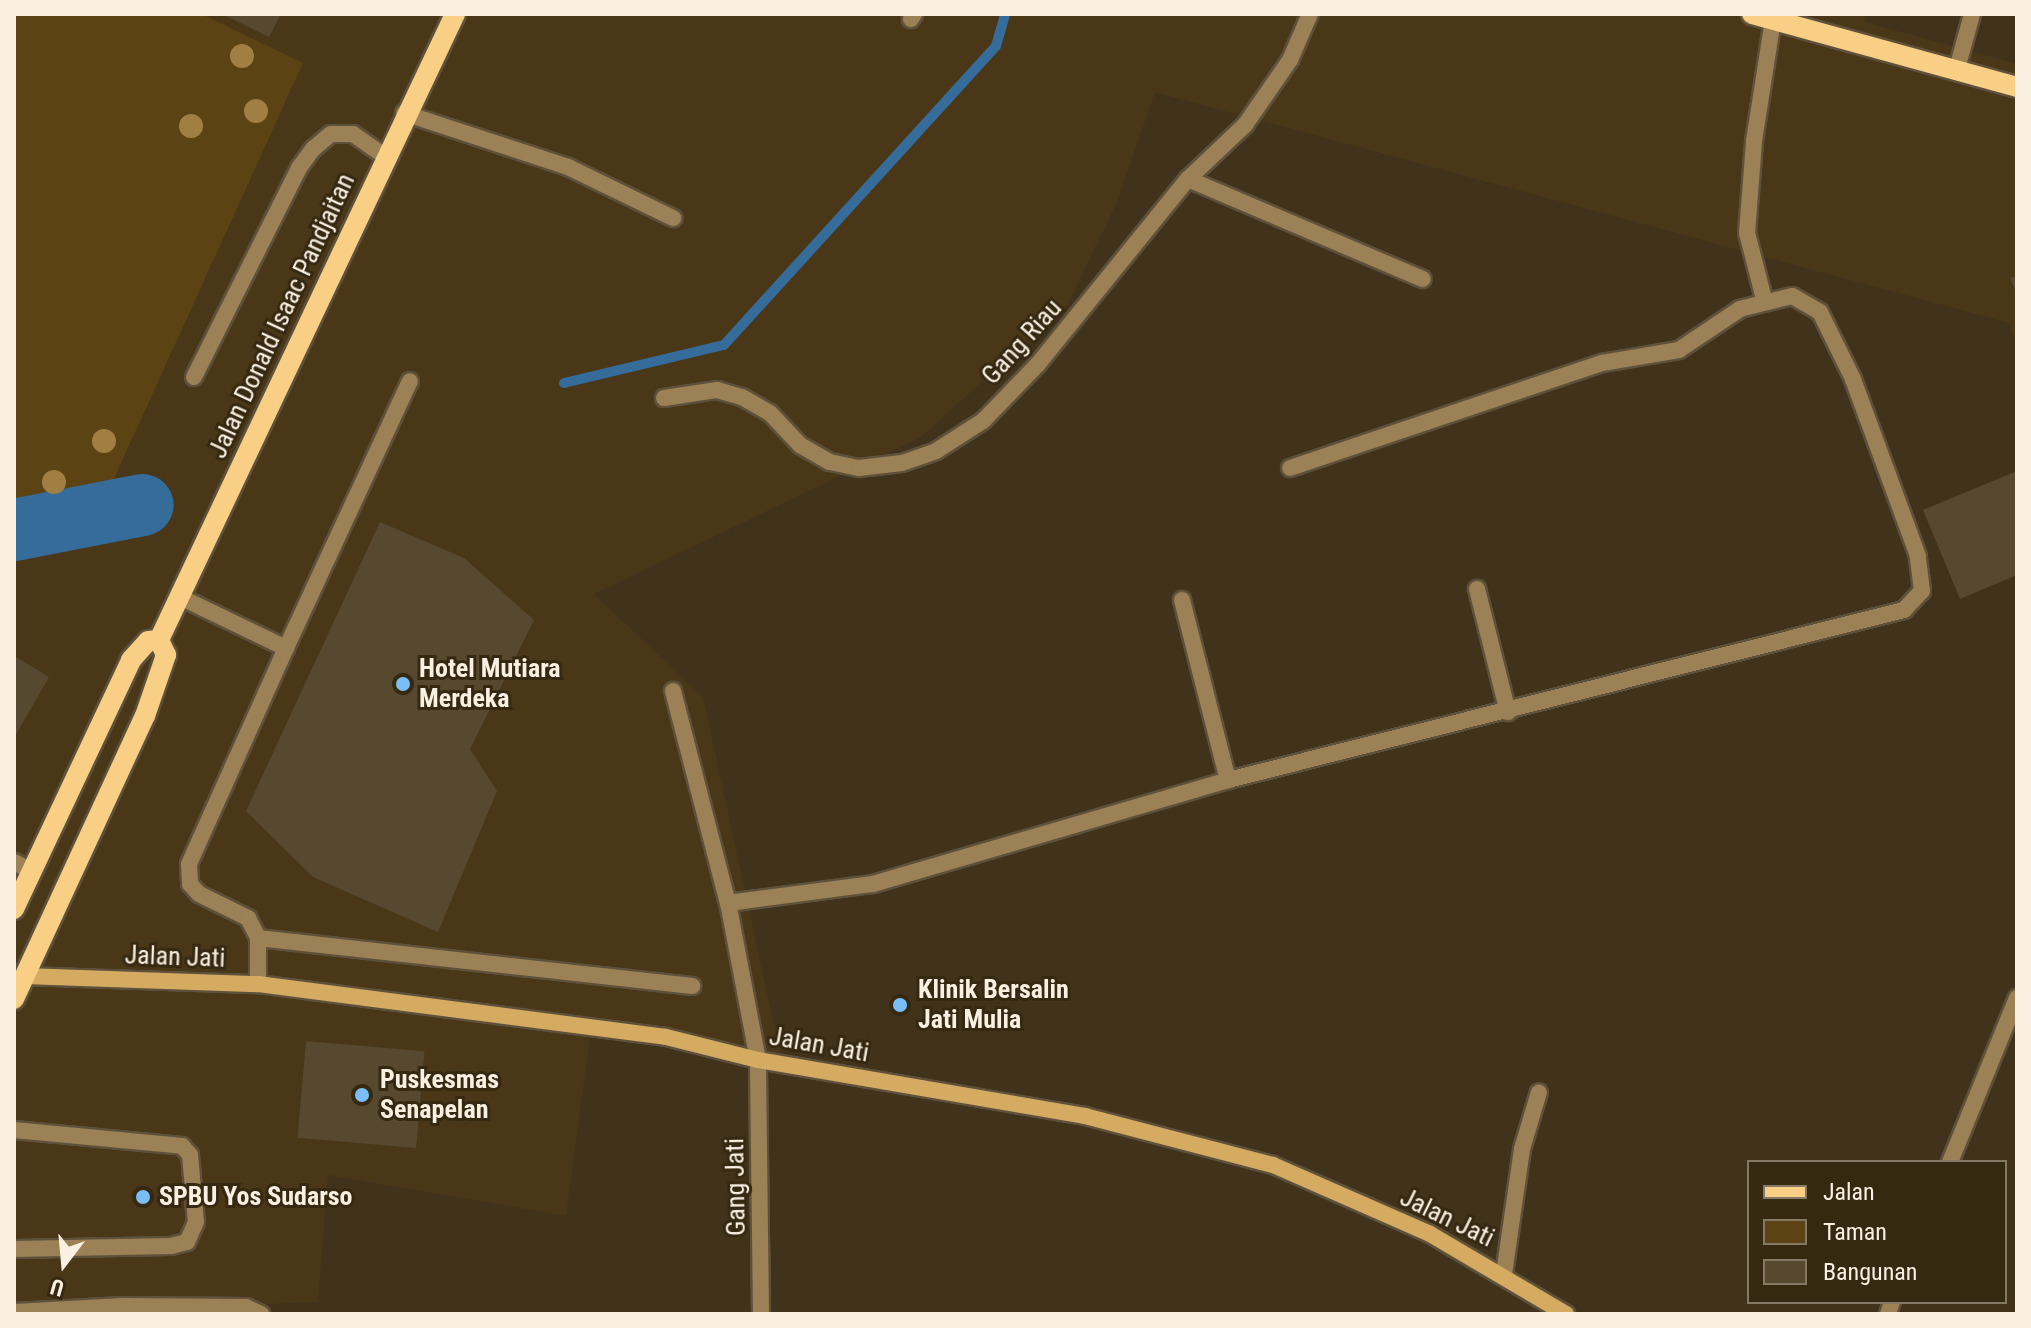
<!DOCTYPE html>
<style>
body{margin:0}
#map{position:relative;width:2031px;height:1328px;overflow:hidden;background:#41331b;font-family:"Roboto Condensed",sans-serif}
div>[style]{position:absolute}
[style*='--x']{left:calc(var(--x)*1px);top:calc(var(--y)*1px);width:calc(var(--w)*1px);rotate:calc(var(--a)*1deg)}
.built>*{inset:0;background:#493718}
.green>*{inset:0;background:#5b4313}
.stream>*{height:10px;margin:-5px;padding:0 5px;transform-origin:5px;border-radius:5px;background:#356c99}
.river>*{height:62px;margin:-31px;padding:0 31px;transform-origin:31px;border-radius:31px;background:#356c99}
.building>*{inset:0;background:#574930;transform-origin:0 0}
.roads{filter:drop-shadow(2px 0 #5e513b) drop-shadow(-2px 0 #5e513b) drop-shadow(0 2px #5e513b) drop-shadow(0 -2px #5e513b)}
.lane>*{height:16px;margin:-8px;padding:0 8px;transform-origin:8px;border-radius:8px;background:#9b8155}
.street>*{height:16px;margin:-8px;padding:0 8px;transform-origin:8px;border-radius:8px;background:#9b8155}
.secondary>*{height:16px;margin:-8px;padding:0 8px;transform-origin:8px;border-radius:8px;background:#d5ab62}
.primary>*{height:20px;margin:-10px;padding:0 10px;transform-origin:10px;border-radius:10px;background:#f9ce85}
.trees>*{width:24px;height:24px;margin:-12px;border-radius:50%;background:#a17f43}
.dots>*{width:22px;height:22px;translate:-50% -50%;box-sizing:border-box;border:4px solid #362911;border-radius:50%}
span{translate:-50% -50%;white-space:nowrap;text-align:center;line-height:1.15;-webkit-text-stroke:6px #362911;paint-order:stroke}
.street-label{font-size:26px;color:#f9f0e2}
.poi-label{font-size:26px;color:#f9f0e2;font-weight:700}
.left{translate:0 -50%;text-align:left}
.frame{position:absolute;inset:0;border:16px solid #f9f0e2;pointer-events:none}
.legend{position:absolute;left:1747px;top:1160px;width:260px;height:144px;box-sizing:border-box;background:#362911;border:2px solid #847965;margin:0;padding:10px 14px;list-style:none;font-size:24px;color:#f9f0e2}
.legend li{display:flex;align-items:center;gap:16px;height:40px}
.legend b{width:40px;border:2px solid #847965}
.north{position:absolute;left:24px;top:1224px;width:80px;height:80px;-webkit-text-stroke:6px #362911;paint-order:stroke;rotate:196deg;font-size:22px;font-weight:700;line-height:32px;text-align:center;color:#f9f0e2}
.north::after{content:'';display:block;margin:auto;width:28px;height:36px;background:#f9f0e2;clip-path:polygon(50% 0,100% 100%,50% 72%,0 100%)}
</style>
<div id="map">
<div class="built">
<i style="clip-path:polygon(202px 14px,1866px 14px,1865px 22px,2017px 64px,2017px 345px,2009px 323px,1155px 92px,1117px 202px,1068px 304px,921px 437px,594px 594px,703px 697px,780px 1053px,758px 1060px,591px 1030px,566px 1216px,328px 1175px,318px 1302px,14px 1314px,14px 548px,84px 533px,113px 481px,302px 63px)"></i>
</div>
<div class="green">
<i style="clip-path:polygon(14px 14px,202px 14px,303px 63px,113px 481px,14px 515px)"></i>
</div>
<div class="stream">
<i style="--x:564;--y:383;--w:164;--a:-13.4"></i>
<i style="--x:724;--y:345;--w:404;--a:-47.7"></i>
<i style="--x:996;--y:46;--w:33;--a:-74"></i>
</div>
<div class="river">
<i style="--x:14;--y:530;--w:131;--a:-11"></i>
</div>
<div class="building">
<i style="clip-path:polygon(222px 14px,281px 14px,269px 37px)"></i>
<i style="clip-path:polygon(2017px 276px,2017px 295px,2010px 278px)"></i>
<i style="clip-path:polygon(2017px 471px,2017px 575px,1960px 599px,1923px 510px)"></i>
<i style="clip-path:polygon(380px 522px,464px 558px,534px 620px,470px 749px,497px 791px,438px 932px,313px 877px,246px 811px)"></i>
<i style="clip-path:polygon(14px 656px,49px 677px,14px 738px)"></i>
<i style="left:306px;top:1041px;width:119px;height:97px;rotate:5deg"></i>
</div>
<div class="roads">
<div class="lane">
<i style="--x:911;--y:19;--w:6;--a:-59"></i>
<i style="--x:404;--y:113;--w:173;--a:18.2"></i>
<i style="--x:568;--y:167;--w:117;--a:25.9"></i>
<i style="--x:194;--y:377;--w:234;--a:-63.3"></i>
<i style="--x:299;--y:168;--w:24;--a:-54"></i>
<i style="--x:313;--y:149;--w:23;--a:-40"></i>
<i style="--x:331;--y:134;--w:22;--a:0"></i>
<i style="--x:353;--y:134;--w:39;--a:35"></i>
<i style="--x:1477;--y:589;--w:127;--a:75.9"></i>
<i style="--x:180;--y:597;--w:118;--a:25.7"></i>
<i style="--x:286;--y:648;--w:237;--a:114.2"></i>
<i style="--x:189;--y:864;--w:20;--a:87"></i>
<i style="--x:190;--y:884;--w:13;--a:48"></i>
<i style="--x:199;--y:894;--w:55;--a:26.1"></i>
<i style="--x:248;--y:918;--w:22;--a:63"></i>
<i style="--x:258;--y:938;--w:46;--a:90"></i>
<i style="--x:286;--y:648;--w:294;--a:-65.1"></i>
<i style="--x:14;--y:862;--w:20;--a:27"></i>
<i style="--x:258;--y:938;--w:437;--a:6.3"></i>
<i style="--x:14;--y:1130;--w:169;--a:5.4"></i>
<i style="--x:182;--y:1146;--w:12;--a:48"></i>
<i style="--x:190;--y:1155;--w:67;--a:84.9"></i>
<i style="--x:196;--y:1222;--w:22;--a:114"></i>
<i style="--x:187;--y:1242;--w:16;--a:166"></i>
<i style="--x:171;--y:1246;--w:157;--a:178.9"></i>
<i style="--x:1504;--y:1274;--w:126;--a:-81.8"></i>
<i style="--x:1522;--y:1149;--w:59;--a:-73.4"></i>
</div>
<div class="street">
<i style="--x:1957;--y:69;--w:57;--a:-74.7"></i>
<i style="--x:1188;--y:179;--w:255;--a:23.1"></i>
<i style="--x:1764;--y:299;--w:68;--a:-104.4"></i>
<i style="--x:1747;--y:233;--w:92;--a:-85.6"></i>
<i style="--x:1754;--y:141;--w:122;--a:-81.1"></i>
<i style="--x:664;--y:398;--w:54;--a:-8.6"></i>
<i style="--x:717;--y:390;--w:26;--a:16"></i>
<i style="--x:742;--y:397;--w:32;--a:30"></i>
<i style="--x:770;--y:413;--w:44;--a:46.8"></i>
<i style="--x:800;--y:445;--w:34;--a:30"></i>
<i style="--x:830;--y:462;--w:30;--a:12"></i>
<i style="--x:859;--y:468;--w:43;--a:-6.6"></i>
<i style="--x:902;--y:463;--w:36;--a:-19"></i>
<i style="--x:936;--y:451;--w:56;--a:-32.6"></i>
<i style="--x:983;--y:421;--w:79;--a:-46"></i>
<i style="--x:1038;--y:364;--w:238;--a:-51"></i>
<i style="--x:1188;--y:179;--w:79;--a:-43.5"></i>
<i style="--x:1245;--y:125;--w:79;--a:-55.3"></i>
<i style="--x:1290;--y:60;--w:50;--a:-66.5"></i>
<i style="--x:1182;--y:600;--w:186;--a:75.7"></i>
<i style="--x:673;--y:691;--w:219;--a:75.5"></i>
<i style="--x:1950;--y:1162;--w:177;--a:-67.8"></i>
<i style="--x:14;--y:1312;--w:109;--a:-3.2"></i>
<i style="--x:123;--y:1306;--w:123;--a:0.5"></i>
<i style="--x:246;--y:1307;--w:17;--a:25"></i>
<i style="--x:761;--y:1314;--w:254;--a:-90.7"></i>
<i style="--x:758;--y:1060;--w:160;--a:-100.8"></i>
<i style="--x:728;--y:903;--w:146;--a:-7.5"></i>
<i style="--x:873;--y:884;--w:370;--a:-16.3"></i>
<i style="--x:1228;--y:780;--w:697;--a:-14.12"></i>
<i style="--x:1904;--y:610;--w:26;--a:-47"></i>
<i style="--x:1922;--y:591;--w:35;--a:-97"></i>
<i style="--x:1918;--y:556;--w:189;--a:-110.2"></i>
<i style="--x:1853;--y:379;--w:75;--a:-116.2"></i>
<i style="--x:1820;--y:312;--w:32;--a:-150"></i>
<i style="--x:1792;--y:296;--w:54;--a:166"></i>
<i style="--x:1740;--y:309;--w:73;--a:146.1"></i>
<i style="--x:1679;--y:350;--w:78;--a:170.4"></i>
<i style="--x:1602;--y:363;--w:329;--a:161.4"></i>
<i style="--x:1888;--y:1314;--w:13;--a:-72"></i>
</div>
<div class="secondary">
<i style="--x:24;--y:976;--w:234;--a:2"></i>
<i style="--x:258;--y:984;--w:411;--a:7.4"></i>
<i style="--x:666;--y:1037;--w:95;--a:14"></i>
<i style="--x:758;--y:1060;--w:332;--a:9.7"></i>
<i style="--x:1085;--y:1116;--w:194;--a:14.6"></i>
<i style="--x:1273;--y:1165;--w:171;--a:23.7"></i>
<i style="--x:1430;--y:1234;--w:158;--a:30.5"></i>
</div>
<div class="primary">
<i style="--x:1752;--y:14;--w:275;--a:15.4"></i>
<i style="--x:159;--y:640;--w:692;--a:-64.69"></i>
<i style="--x:14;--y:909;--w:275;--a:-64.8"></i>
<i style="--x:131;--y:660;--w:25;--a:-48"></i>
<i style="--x:148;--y:641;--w:11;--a:-5"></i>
<i style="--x:14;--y:999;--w:312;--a:-65.2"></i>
<i style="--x:145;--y:716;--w:65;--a:-71"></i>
<i style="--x:166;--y:655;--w:17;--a:-115"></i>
</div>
</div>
<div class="trees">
<i style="left:242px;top:56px"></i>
<i style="left:256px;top:111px"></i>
<i style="left:191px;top:126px"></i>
<i style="left:104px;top:441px"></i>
<i style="left:54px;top:482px"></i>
</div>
<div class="dots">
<i style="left:403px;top:684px;background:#7abef8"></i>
<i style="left:900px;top:1005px;background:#7abef8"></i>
<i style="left:362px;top:1095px;background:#7abef8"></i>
<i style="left:143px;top:1197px;background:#7abef8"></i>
</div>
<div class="street-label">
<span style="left:282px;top:316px;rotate:-65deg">Jalan Donald Isaac Pandjaitan</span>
<span style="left:1022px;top:342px;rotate:-48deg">Gang Riau</span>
<span style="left:175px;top:957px;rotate:2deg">Jalan Jati</span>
<span style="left:819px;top:1045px;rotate:10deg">Jalan Jati</span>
<span style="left:736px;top:1187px;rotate:-91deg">Gang Jati</span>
<span style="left:1447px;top:1218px;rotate:26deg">Jalan Jati</span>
</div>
<div class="poi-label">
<span class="left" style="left:419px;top:684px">Hotel Mutiara<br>Merdeka</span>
<span class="left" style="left:918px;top:1005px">Klinik Bersalin<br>Jati Mulia</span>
<span class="left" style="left:380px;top:1095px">Puskesmas<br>Senapelan</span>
<span class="left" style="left:159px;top:1197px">SPBU Yos Sudarso</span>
</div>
<div class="frame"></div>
<ul class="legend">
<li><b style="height:10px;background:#f9ce85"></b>Jalan</li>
<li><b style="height:22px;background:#5b4313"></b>Taman</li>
<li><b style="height:22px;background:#574930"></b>Bangunan</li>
</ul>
<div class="north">U</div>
</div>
